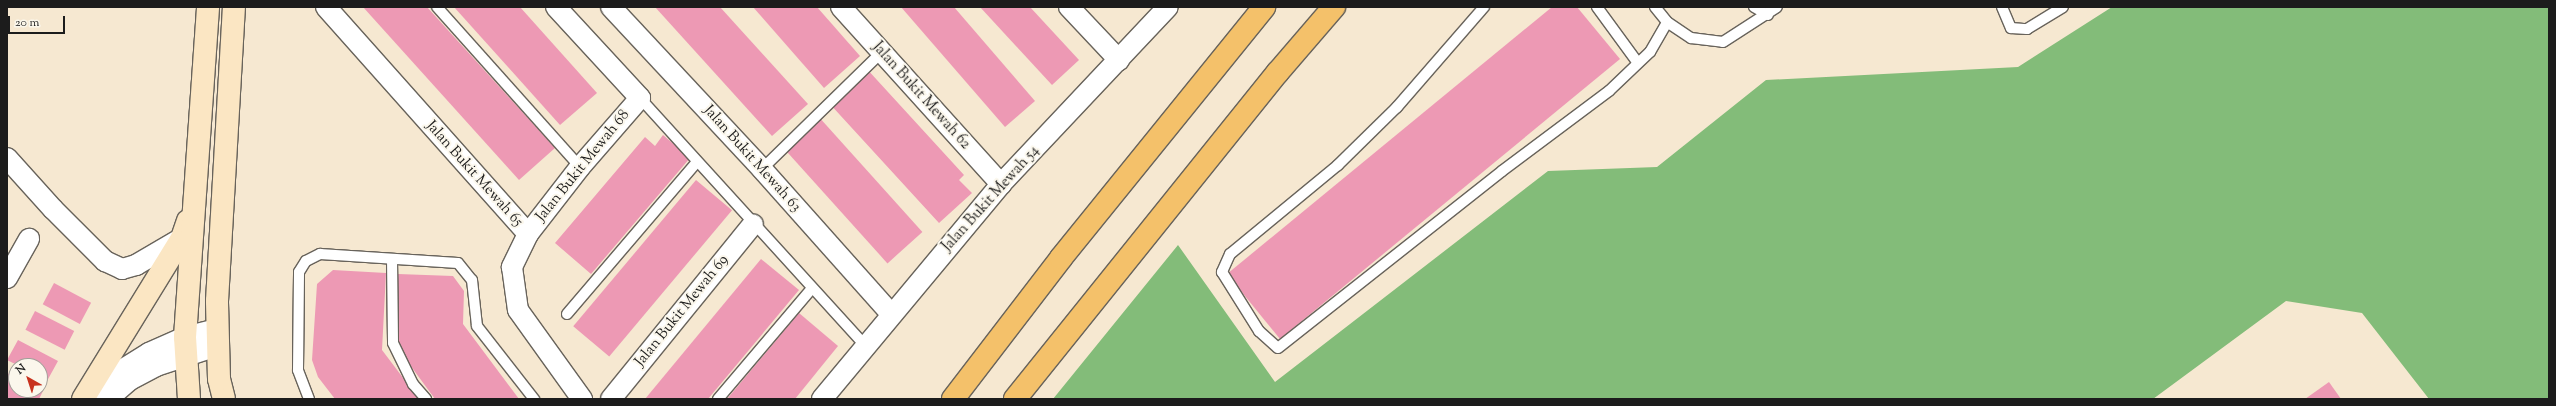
<!DOCTYPE html>
<style>
body{margin:0}
#map{position:relative;width:2556px;height:406px;overflow:hidden;background:#f6e8d1;font-family:"Sorts Mill Goudy",serif}
div>[style]{position:absolute}
[style*='--x']{left:calc(var(--x)*1px);top:calc(var(--y)*1px);width:calc(var(--w)*1px);rotate:calc(var(--a)*1deg)}
.forest>*{inset:0;background:#83bc79}
.building>*{inset:0;background:#ed99b4;transform-origin:0 0}
.roads{filter:drop-shadow(1px 0 #68635b) drop-shadow(-1px 0 #68635b) drop-shadow(0 1px #68635b) drop-shadow(0 -1px #68635b)}
.lane>*{height:10px;margin:-5px;padding:0 5px;transform-origin:5px;border-radius:5px;background:#fff}
.street>*{height:20px;margin:-10px;padding:0 10px;transform-origin:10px;border-radius:10px;background:#fff}
.secondary>*{height:22px;margin:-11px;padding:0 11px;transform-origin:11px;border-radius:11px;background:#fbe6c3}
.highway>*{height:22px;margin:-11px;padding:0 11px;transform-origin:11px;border-radius:11px;background:#f4c16a}
span{translate:-50% -50%;white-space:nowrap;text-align:center;line-height:1.15;-webkit-text-stroke:4px #fbf7ec;paint-order:stroke}
.street-label{font-size:15px;color:#1c1c1c}
.frame{position:absolute;inset:0;border:8px solid #1c1c1c;pointer-events:none}
.north{position:absolute;left:8px;top:358px;width:40px;height:40px;box-sizing:border-box;background:#fbf7ec;border:1px solid #a29f99;border-radius:50%;rotate:321deg;font-size:11px;font-weight:700;line-height:16px;text-align:center;color:#1c1c1c}
.north::after{content:'';display:block;margin:auto;width:14px;height:18px;background:#c8321e;clip-path:polygon(50% 0,100% 100%,50% 72%,0 100%)}
.scale{position:absolute;left:8px;top:16px;width:57px;height:18px;box-sizing:border-box;border:2px solid #1c1c1c;border-top:0;padding-left:5px;font-size:12px;line-height:14px;white-space:nowrap;color:#1c1c1c;-webkit-text-stroke:3px #fbf7ec;paint-order:stroke}
</style>
<div id="map">
<div class="forest">
<i style="clip-path:polygon(2112px 7px,2549px 7px,2549px 399px,2429px 399px,2362px 313px,2286px 301px,2153px 399px,1053px 399px,1178px 245px,1275px 382px,1548px 171px,1657px 167px,1766px 80px,2018px 67px)"></i>
</div>
<div class="building">
<i style="clip-path:polygon(363px 7px,427px 7px,555px 148px,519px 180px)"></i>
<i style="clip-path:polygon(454px 7px,520px 7px,597px 93px,560px 125px)"></i>
<i style="clip-path:polygon(655px 7px,720px 7px,808px 104px,772px 136px)"></i>
<i style="clip-path:polygon(753px 7px,817px 7px,860px 56px,824px 88px)"></i>
<i style="clip-path:polygon(901px 7px,954px 7px,1035px 101px,1005px 127px)"></i>
<i style="clip-path:polygon(980px 7px,1030px 7px,1079px 60px,1052px 85px)"></i>
<i style="clip-path:polygon(1552px 7px,1577px 7px,1620px 59px,1280px 339px,1227px 274px)"></i>
<i style="clip-path:polygon(866px 68px,964px 175px,959px 180px,972px 193px,939px 223px,829px 103px)"></i>
<i style="left:818px;top:116px;width:156px;height:47px;rotate:48deg"></i>
<i style="clip-path:polygon(663px 135px,690px 158px,591px 274px,555px 243px,645px 137px,655px 146px)"></i>
<i style="left:696px;top:180px;width:47px;height:191px;rotate:40deg"></i>
<i style="clip-path:polygon(761px 259px,799px 290px,708px 399px,645px 399px)"></i>
<i style="clip-path:polygon(333px 270px,386px 273px,382px 350px,419px 399px,335px 399px,318px 377px,312px 360px,317px 284px)"></i>
<i style="clip-path:polygon(398px 274px,453px 276px,464px 291px,463px 324px,519px 399px,435px 399px,396px 346px)"></i>
<i style="left:54px;top:283px;width:42px;height:24px;rotate:28deg"></i>
<i style="left:35px;top:311px;width:44px;height:21px;rotate:27deg"></i>
<i style="clip-path:polygon(799px 313px,838px 346px,795px 399px,727px 399px)"></i>
<i style="clip-path:polygon(18px 340px,58px 361px,47px 381px,40px 377px,40px 366px,19px 366px,7px 360px)"></i>
<i style="clip-path:polygon(7px 373px,16px 377px,16px 390px,43px 391px,39px 399px,7px 399px)"></i>
<i style="clip-path:polygon(2329px 382px,2341px 399px,2305px 399px)"></i>
</div>
<div class="roads">
<div class="lane">
<i style="--x:437;--y:7;--w:215;--a:48.2"></i>
<i style="--x:1484;--y:7;--w:133;--a:131"></i>
<i style="--x:1397;--y:107;--w:83;--a:135.5"></i>
<i style="--x:1338;--y:165;--w:140;--a:140.5"></i>
<i style="--x:1230;--y:254;--w:20;--a:114"></i>
<i style="--x:1222;--y:272;--w:70;--a:57.9"></i>
<i style="--x:1259;--y:331;--w:25;--a:42"></i>
<i style="--x:1278;--y:348;--w:285;--a:-38.3"></i>
<i style="--x:1502;--y:171;--w:134;--a:-36.8"></i>
<i style="--x:1609;--y:91;--w:57;--a:-43.6"></i>
<i style="--x:1650;--y:52;--w:34;--a:-60"></i>
<i style="--x:1597;--y:7;--w:69;--a:53.8"></i>
<i style="--x:1655;--y:7;--w:19;--a:51"></i>
<i style="--x:1667;--y:22;--w:29;--a:34"></i>
<i style="--x:1691;--y:38;--w:32;--a:7"></i>
<i style="--x:1723;--y:42;--w:64;--a:-32.9"></i>
<i style="--x:1754;--y:7;--w:16;--a:30"></i>
<i style="--x:2002;--y:7;--w:23;--a:67"></i>
<i style="--x:2011;--y:28;--w:16;--a:4"></i>
<i style="--x:2027;--y:29;--w:42;--a:-31.4"></i>
<i style="--x:640;--y:98;--w:334;--a:47.7"></i>
<i style="--x:762;--y:169;--w:168;--a:-44.3"></i>
<i style="--x:392;--y:259;--w:84;--a:89.3"></i>
<i style="--x:393;--y:343;--w:46;--a:64"></i>
<i style="--x:413;--y:384;--w:20;--a:49"></i>
<i style="--x:567;--y:314;--w:200;--a:-49.5"></i>
<i style="--x:309;--y:399;--w:31;--a:-111"></i>
<i style="--x:298;--y:370;--w:98;--a:-89.4"></i>
<i style="--x:299;--y:272;--w:13;--a:-58"></i>
<i style="--x:306;--y:261;--w:16;--a:-27"></i>
<i style="--x:320;--y:254;--w:138;--a:3.7"></i>
<i style="--x:458;--y:263;--w:22;--a:51"></i>
<i style="--x:472;--y:280;--w:46;--a:83.8"></i>
<i style="--x:477;--y:326;--w:93;--a:52"></i>
<i style="--x:718;--y:399;--w:145;--a:-49.7"></i>
</div>
<div class="street">
<i style="--x:326;--y:7;--w:304;--a:48.3"></i>
<i style="--x:556;--y:7;--w:124;--a:47.3"></i>
<i style="--x:640;--y:98;--w:91;--a:131"></i>
<i style="--x:580;--y:167;--w:85;--a:127.8"></i>
<i style="--x:528;--y:234;--w:37;--a:116"></i>
<i style="--x:512;--y:267;--w:43;--a:82.1"></i>
<i style="--x:518;--y:310;--w:110;--a:54.3"></i>
<i style="--x:611;--y:7;--w:221;--a:47"></i>
<i style="--x:762;--y:169;--w:194;--a:48.3"></i>
<i style="--x:841;--y:7;--w:239;--a:47.9"></i>
<i style="--x:1069;--y:7;--w:73;--a:46.7"></i>
<i style="--x:7;--y:158;--w:69;--a:48"></i>
<i style="--x:53;--y:209;--w:74;--a:45"></i>
<i style="--x:105;--y:261;--w:19;--a:25"></i>
<i style="--x:122;--y:269;--w:15;--a:-16"></i>
<i style="--x:136;--y:265;--w:53;--a:-30.4"></i>
<i style="--x:7;--y:278;--w:45;--a:-60.6"></i>
<i style="--x:94;--y:399;--w:29;--a:-52"></i>
<i style="--x:112;--y:376;--w:44;--a:-31.9"></i>
<i style="--x:149;--y:353;--w:39;--a:-24"></i>
<i style="--x:185;--y:337;--w:33;--a:-14"></i>
<i style="--x:108;--y:399;--w:29;--a:-41"></i>
<i style="--x:130;--y:380;--w:30;--a:-28"></i>
<i style="--x:156;--y:366;--w:64;--a:-18.2"></i>
<i style="--x:611;--y:399;--w:225;--a:-50.9"></i>
<i style="--x:822;--y:399;--w:280;--a:-50.2"></i>
<i style="--x:1001;--y:184;--w:243;--a:-46.7"></i>
</div>
<div class="secondary">
<i style="--x:83;--y:399;--w:189;--a:-58.4"></i>
<i style="--x:182;--y:238;--w:18;--a:-71"></i>
<i style="--x:189;--y:399;--w:62;--a:-93.7"></i>
<i style="--x:185;--y:337;--w:331;--a:-86"></i>
<i style="--x:224;--y:399;--w:21;--a:-104"></i>
<i style="--x:219;--y:379;--w:78;--a:-91.5"></i>
<i style="--x:217;--y:301;--w:294;--a:-86.7"></i>
</div>
<div class="highway">
<i style="--x:953;--y:399;--w:178;--a:-52.5"></i>
<i style="--x:1061;--y:258;--w:323;--a:-51"></i>
<i style="--x:1015;--y:399;--w:420;--a:-51.2"></i>
<i style="--x:1278;--y:72;--w:86;--a:-49.3"></i>
</div>
</div>
<div class="street-label">
<span style="left:921px;top:96px;rotate:48deg">Jalan Bukit Mewah 62</span>
<span style="left:752px;top:159px;rotate:48deg">Jalan Bukit Mewah 63</span>
<span style="left:583px;top:166px;rotate:-51deg">Jalan Bukit Mewah 68</span>
<span style="left:474px;top:174px;rotate:48deg">Jalan Bukit Mewah 65</span>
<span style="left:991px;top:199px;rotate:-48deg">Jalan Bukit Mewah 54</span>
<span style="left:682px;top:311px;rotate:-51deg">Jalan Bukit Mewah 69</span>
</div>
<div class="frame"></div>
<div class="north">N</div>
<div class="scale">20 m</div>
</div>
